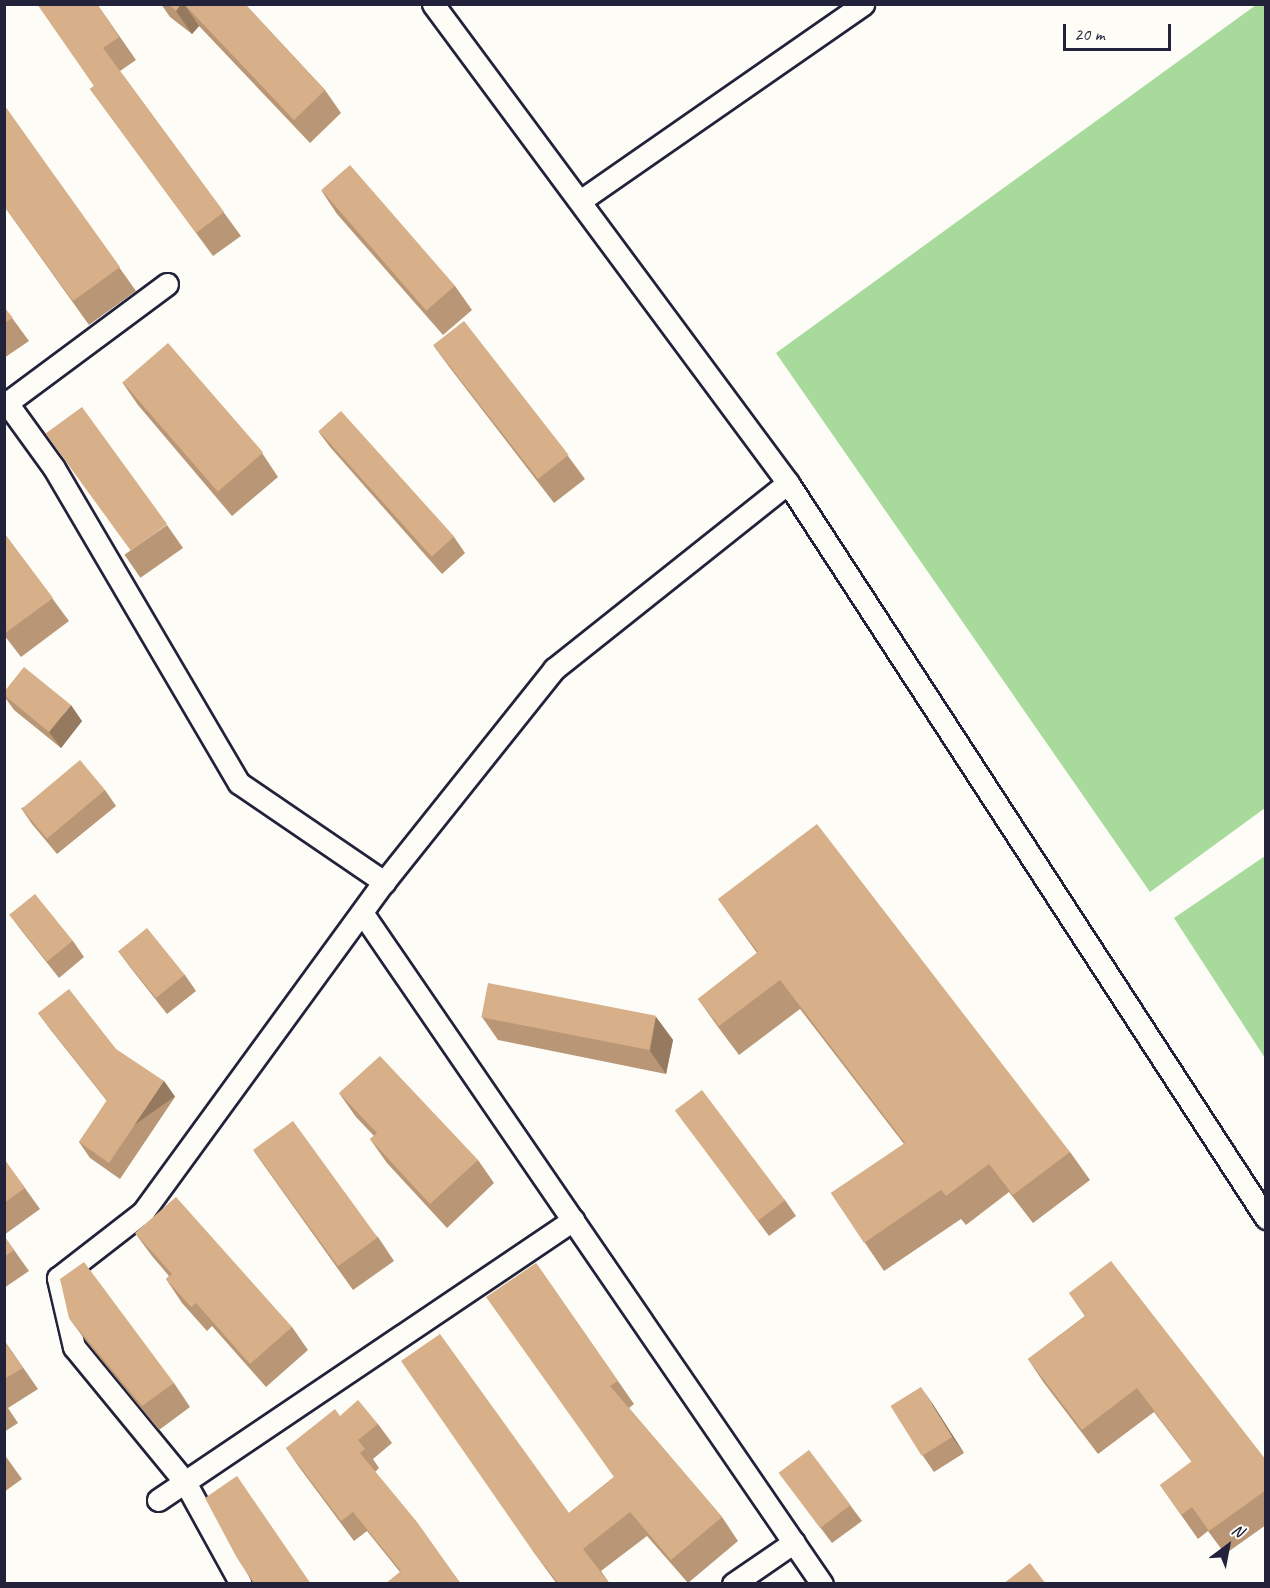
<!DOCTYPE html>
<style>
body{margin:0}
#map{position:relative;width:1270px;height:1588px;overflow:hidden;background:#fdfcf7;font-family:Caveat,sans-serif}
div>[style]{position:absolute}
[style*='--x']{left:calc(var(--x)*1px);top:calc(var(--y)*1px);width:calc(var(--w)*1px);rotate:calc(var(--a)*1deg)}
.green>*{inset:0;background:#a7da9b}
.roads{filter:drop-shadow(2px 0 #22223b) drop-shadow(-2px 0 #22223b) drop-shadow(0 2px #22223b) drop-shadow(0 -2px #22223b)}
.lane>*{height:21px;margin:-10.5px;padding:0 10.5px;transform-origin:10.5px;border-radius:10.5px;background:#fdfcf7}
.wall>*{inset:0;background:#b99675;transform-origin:0 0}
.shaded-wall>*{inset:0;background:#967a5f;transform-origin:0 0}
.building>*{inset:0;background:#d7af88;transform-origin:0 0}
span{translate:-50% -50%;white-space:nowrap;text-align:center;line-height:1.15;-webkit-text-stroke:6px #fdfcf7;paint-order:stroke}
.frame{position:absolute;inset:0;border:6px solid #22223b;pointer-events:none}
.north{position:absolute;left:1198px;top:1516px;width:60px;height:60px;-webkit-text-stroke:4px #fdfcf7;paint-order:stroke;rotate:32deg;font-size:16px;font-weight:700;line-height:24px;text-align:center;color:#22223b}
.north::after{content:'';display:block;margin:auto;width:21px;height:27px;background:#22223b;clip-path:polygon(50% 0,100% 100%,50% 72%,0 100%)}
.scale{position:absolute;left:1063px;top:24px;width:108px;height:27px;box-sizing:border-box;border:3px solid #22223b;border-top:0;padding-left:8px;font-size:18px;line-height:21px;white-space:nowrap;color:#22223b;-webkit-text-stroke:4px #fdfcf7;paint-order:stroke}
</style>
<div id="map">
<div class="green">
<i style="clip-path:polygon(1256px 5px,1266px 5px,1265px 808px,1150px 892px,776px 353px)"></i>
<i style="clip-path:polygon(1265px 856px,1265px 1058px,1174px 918px)"></i>
</div>
<div class="roads">
<div class="lane">
<i style="--x:433;--y:4;--w:596;--a:53.46"></i>
<i style="--x:788;--y:483;--w:877;--a:56.96"></i>
<i style="--x:580;--y:201;--w:345;--a:-34.8"></i>
<i style="--x:7;--y:403;--w:80;--a:54.1"></i>
<i style="--x:54;--y:468;--w:365;--a:59.6"></i>
<i style="--x:239;--y:783;--w:176;--a:34.3"></i>
<i style="--x:4;--y:405;--w:203;--a:-36.6"></i>
<i style="--x:363;--y:914;--w:812;--a:55.59"></i>
<i style="--x:158;--y:1500;--w:501;--a:-34.01"></i>
<i style="--x:241;--y:1584;--w:116;--a:-118.8"></i>
<i style="--x:185;--y:1482;--w:175;--a:-129.4"></i>
<i style="--x:74;--y:1347;--w:71;--a:-103.1"></i>
<i style="--x:58;--y:1278;--w:108;--a:-37.8"></i>
<i style="--x:143;--y:1212;--w:409;--a:-53.9"></i>
<i style="--x:384;--y:882;--w:273;--a:-51.4"></i>
<i style="--x:554;--y:669;--w:299;--a:-38.5"></i>
<i style="--x:733;--y:1584;--w:74;--a:-34.5"></i>
</div>
</div>
<div class="wall">
<i style="clip-path:polygon(97px 4px,136px 60px,120px 71px,241px 236px,213px 256px,90px 89px,94px 86px)"></i>
<i style="clip-path:polygon(161px 4px,245px 4px,325px 90px,341px 113px,310px 143px,199px 26px,192px 34px,170px 17px)"></i>
<i style="clip-path:polygon(4px 105px,136px 291px,89px 325px,4px 206px)"></i>
<i style="clip-path:polygon(321px 190px,455px 286px,472px 310px,443px 335px,337px 214px)"></i>
<i style="clip-path:polygon(4px 307px,29px 341px,4px 358px)"></i>
<i style="clip-path:polygon(433px 345px,568px 456px,585px 479px,554px 503px,450px 368px)"></i>
<i style="clip-path:polygon(122px 382px,262px 453px,278px 477px,232px 516px,138px 405px)"></i>
<i style="clip-path:polygon(318px 431px,454px 537px,465px 553px,442px 574px,330px 447px)"></i>
<i style="left:167px;top:525px;width:28px;height:52px;rotate:55deg"></i>
<i style="clip-path:polygon(4px 533px,69px 621px,21px 657px,4px 635px)"></i>
<i style="clip-path:polygon(4px 692px,82px 721px,61px 748px,14px 710px,4px 696px)"></i>
<i style="clip-path:polygon(105px 790px,116px 806px,57px 854px,32px 824px,21px 808px)"></i>
<i style="clip-path:polygon(718px 899px,1070px 1152px,1090px 1180px,1033px 1223px,1009px 1192px,966px 1225px,961px 1219px,884px 1271px,831px 1193px,904px 1144px,800px 1009px,739px 1055px,718px 1027px,698px 999px,757px 953px)"></i>
<i style="clip-path:polygon(9px 914px,73px 941px,84px 957px,59px 978px,21px 930px)"></i>
<i style="clip-path:polygon(118px 951px,185px 975px,196px 991px,167px 1014px,130px 967px)"></i>
<i style="clip-path:polygon(38px 1013px,164px 1081px,175px 1097px,120px 1179px,90px 1158px,79px 1142px,107px 1101px,50px 1029px)"></i>
<i style="clip-path:polygon(482px 1017px,656px 1017px,673px 1040px,666px 1074px,498px 1040px)"></i>
<i style="clip-path:polygon(339px 1093px,478px 1160px,494px 1183px,447px 1228px,387px 1163px,370px 1139px,374px 1136px,356px 1117px)"></i>
<i style="clip-path:polygon(675px 1110px,785px 1200px,796px 1216px,769px 1236px)"></i>
<i style="clip-path:polygon(253px 1150px,378px 1237px,394px 1261px,353px 1290px)"></i>
<i style="clip-path:polygon(4px 1159px,40px 1209px,4px 1235px)"></i>
<i style="clip-path:polygon(135px 1233px,292px 1327px,308px 1350px,266px 1387px,212px 1326px,207px 1331px,182px 1303px,166px 1279px,169px 1276px,152px 1256px)"></i>
<i style="clip-path:polygon(4px 1236px,29px 1271px,4px 1288px)"></i>
<i style="clip-path:polygon(536px 1263px,634px 1404px,629px 1408px,722px 1517px,738px 1541px,688px 1583px,647px 1536px,601px 1571px,610px 1584px,557px 1584px,532px 1550px,569px 1513px,614px 1477px)"></i>
<i style="clip-path:polygon(1069px 1293px,1266px 1460px,1266px 1525px,1225px 1554px,1208px 1531px,1198px 1539px,1160px 1485px,1192px 1462px,1154px 1412px,1098px 1454px,1044px 1383px,1028px 1359px,1085px 1316px)"></i>
<i style="clip-path:polygon(69px 1318px,174px 1383px,190px 1407px,159px 1430px,86px 1341px)"></i>
<i style="clip-path:polygon(4px 1340px,38px 1389px,8px 1408px,18px 1423px,4px 1432px)"></i>
<i style="clip-path:polygon(932px 1403px,964px 1453px,934px 1472px,923px 1456px)"></i>
<i style="clip-path:polygon(340px 1416px,378px 1424px,392px 1443px,373px 1459px,379px 1468px,375px 1472px,461px 1584px,400px 1572px,367px 1531px,354px 1541px,299px 1467px,286px 1448px)"></i>
<i style="clip-path:polygon(4px 1454px,22px 1479px,4px 1492px)"></i>
<i style="clip-path:polygon(779px 1473px,850px 1505px,862px 1521px,832px 1543px)"></i>
</div>
<div class="shaded-wall">
<i style="clip-path:polygon(181px 4px,184px 4px,199px 26px,192px 34px,176px 11px)"></i>
<i style="clip-path:polygon(71px 705px,82px 721px,61px 748px,49px 732px)"></i>
<i style="clip-path:polygon(656px 1017px,673px 1040px,666px 1074px,650px 1051px)"></i>
<i style="left:164px;top:1081px;width:19px;height:99px;rotate:55deg"></i>
<i style="clip-path:polygon(921px 1387px,932px 1403px,964px 1453px,952px 1437px)"></i>
</div>
<div class="building">
<i style="clip-path:polygon(37px 4px,97px 4px,119px 37px,103px 48px,224px 212px,196px 233px,90px 89px,94px 86px)"></i>
<i style="clip-path:polygon(168px 4px,181px 4px,176px 11px)"></i>
<i style="clip-path:polygon(184px 4px,245px 4px,325px 90px,294px 120px)"></i>
<i style="clip-path:polygon(4px 105px,120px 267px,73px 301px,4px 206px)"></i>
<i style="left:350px;top:165px;width:160px;height:38px;rotate:49deg"></i>
<i style="clip-path:polygon(4px 307px,13px 318px,4px 323px)"></i>
<i style="left:464px;top:321px;width:170px;height:39px;rotate:52deg"></i>
<i style="left:168px;top:343px;width:145px;height:60px;rotate:49deg"></i>
<i style="left:82px;top:407px;width:145px;height:45px;rotate:54deg"></i>
<i style="left:341px;top:411px;width:169px;height:30px;rotate:48deg"></i>
<i style="clip-path:polygon(4px 533px,53px 598px,4px 634px)"></i>
<i style="clip-path:polygon(24px 667px,71px 705px,49px 732px,4px 695px,4px 692px)"></i>
<i style="left:80px;top:760px;width:39px;height:76px;rotate:50deg"></i>
<i style="clip-path:polygon(817px 824px,1070px 1152px,1013px 1195px,989px 1164px,946px 1196px,941px 1190px,864px 1243px,831px 1193px,905px 1143px,780px 980px,719px 1026px,698px 999px,758px 952px,718px 899px)"></i>
<i style="left:35px;top:894px;width:60px;height:33px;rotate:51deg"></i>
<i style="left:147px;top:928px;width:60px;height:37px;rotate:51deg"></i>
<i style="left:488px;top:983px;width:171px;height:35px;rotate:11deg"></i>
<i style="clip-path:polygon(69px 989px,116px 1049px,164px 1081px,109px 1163px,79px 1142px,107px 1100px,38px 1013px)"></i>
<i style="clip-path:polygon(380px 1056px,478px 1160px,430px 1204px,370px 1139px,377px 1133px,339px 1093px)"></i>
<i style="left:702px;top:1090px;width:138px;height:34px;rotate:53deg"></i>
<i style="left:293px;top:1121px;width:144px;height:49px;rotate:54deg"></i>
<i style="clip-path:polygon(4px 1159px,25px 1188px,4px 1203px)"></i>
<i style="clip-path:polygon(176px 1197px,292px 1327px,250px 1364px,196px 1303px,191px 1307px,166px 1279px,172px 1274px,135px 1233px)"></i>
<i style="clip-path:polygon(4px 1236px,14px 1250px,4px 1257px)"></i>
<i style="clip-path:polygon(1111px 1261px,1266px 1460px,1266px 1490px,1209px 1531px,1192px 1507px,1181px 1515px,1160px 1485px,1192px 1461px,1137px 1388px,1082px 1430px,1028px 1359px,1086px 1316px,1069px 1293px)"></i>
<i style="clip-path:polygon(84px 1262px,174px 1383px,142px 1406px,69px 1318px,60px 1279px)"></i>
<i style="clip-path:polygon(536px 1263px,618px 1381px,610px 1386px,722px 1517px,671px 1560px,630px 1512px,583px 1549px,610px 1584px,559px 1584px,532px 1550px,401px 1361px,440px 1334px,569px 1513px,614px 1477px,486px 1297px)"></i>
<i style="clip-path:polygon(4px 1341px,23px 1368px,4px 1379px)"></i>
<i style="left:921px;top:1387px;width:59px;height:36px;rotate:58deg"></i>
<i style="clip-path:polygon(358px 1400px,378px 1424px,358px 1440px,365px 1449px,360px 1453px,417px 1522px,461px 1584px,385px 1584px,401px 1571px,353px 1512px,341px 1521px,286px 1448px,335px 1409px,340px 1416px)"></i>
<i style="left:809px;top:1450px;width:69px;height:38px;rotate:53deg"></i>
<i style="clip-path:polygon(237px 1476px,311px 1584px,254px 1584px,237px 1558px,205px 1498px)"></i>
<i style="clip-path:polygon(1030px 1563px,1046px 1584px,1003px 1584px)"></i>
</div>
<div class="frame"></div>
<div class="north">N</div>
<div class="scale">20 m</div>
</div>
